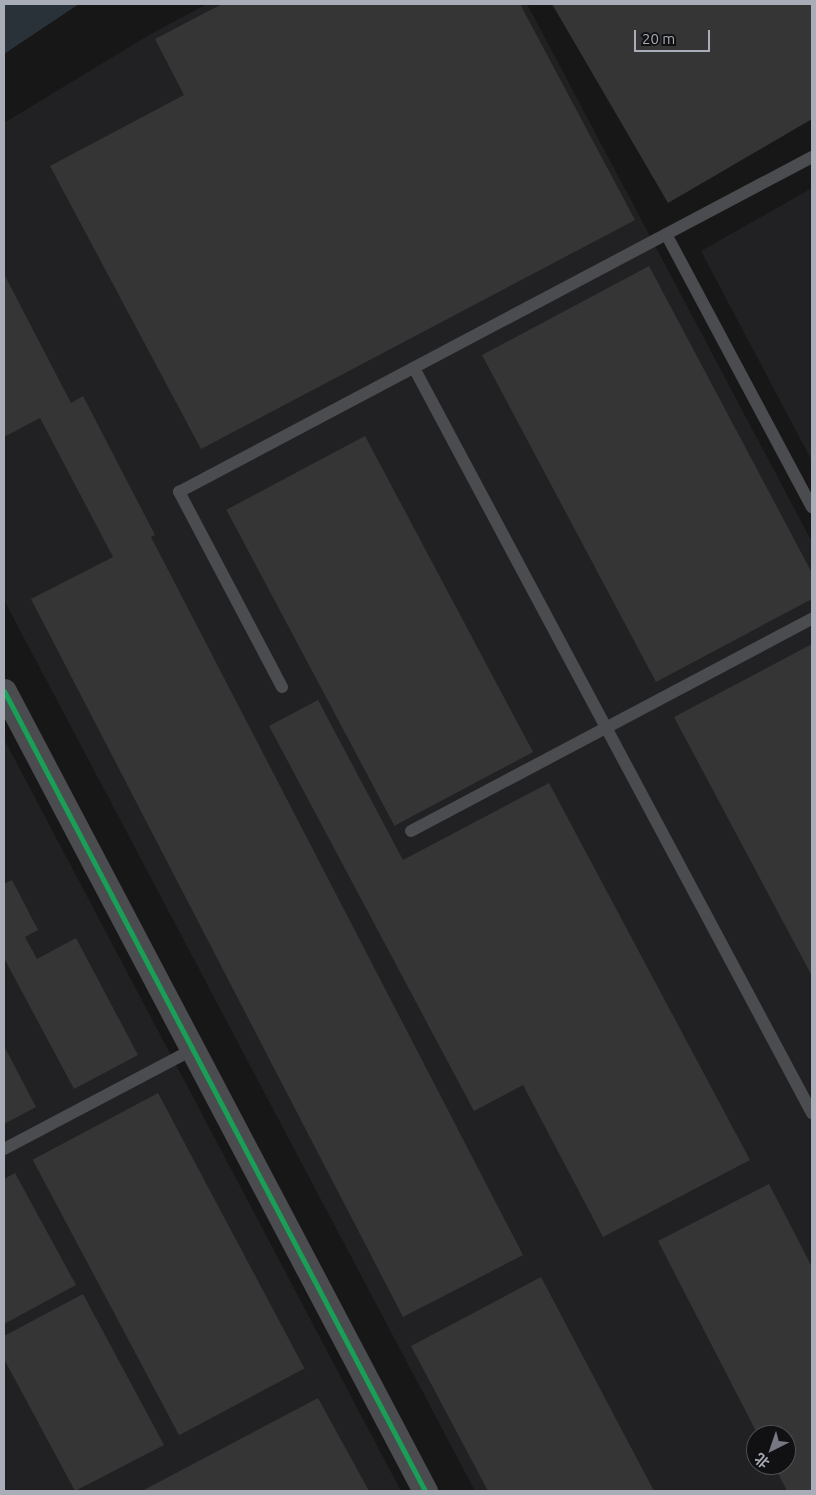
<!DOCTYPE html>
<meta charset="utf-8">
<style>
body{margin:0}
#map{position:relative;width:816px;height:1495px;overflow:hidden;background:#171717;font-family:Ubuntu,"Noto Sans SC",sans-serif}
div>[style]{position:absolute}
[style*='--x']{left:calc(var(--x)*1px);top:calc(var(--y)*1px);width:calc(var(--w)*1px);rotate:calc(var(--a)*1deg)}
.built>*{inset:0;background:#212123}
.water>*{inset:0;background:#2a3239}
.building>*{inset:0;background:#353536;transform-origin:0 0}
.lane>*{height:12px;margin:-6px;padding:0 6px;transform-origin:6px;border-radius:6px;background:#4b4c50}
.street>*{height:25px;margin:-12.5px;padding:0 12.5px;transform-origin:12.5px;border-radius:12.5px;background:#4b4c50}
.cycleway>*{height:5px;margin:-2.5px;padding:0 2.5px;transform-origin:2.5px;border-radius:2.5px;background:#1a9f57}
span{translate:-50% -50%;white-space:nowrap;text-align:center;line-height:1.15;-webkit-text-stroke:4.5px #111113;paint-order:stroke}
.frame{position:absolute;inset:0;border:5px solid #a8adb8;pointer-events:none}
.north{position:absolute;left:746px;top:1425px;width:50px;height:50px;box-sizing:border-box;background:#111113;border:1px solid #4d4f55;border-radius:50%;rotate:221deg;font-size:14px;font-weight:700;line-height:20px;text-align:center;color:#a8adb8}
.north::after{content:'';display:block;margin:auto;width:18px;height:22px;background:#757880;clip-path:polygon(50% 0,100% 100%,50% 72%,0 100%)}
.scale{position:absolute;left:634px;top:30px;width:76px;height:22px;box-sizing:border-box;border:2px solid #a8adb8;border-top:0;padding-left:6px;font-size:15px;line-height:18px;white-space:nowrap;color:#a8adb8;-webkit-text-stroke:4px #111113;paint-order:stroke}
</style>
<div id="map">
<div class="built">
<i style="clip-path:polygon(evenodd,207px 4px,527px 4px,812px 542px,812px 1491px,475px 1491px,4px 600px,4px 123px,149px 35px,207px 4px,756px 1435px,786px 1435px,786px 1465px,756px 1465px,756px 1435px)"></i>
<i style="clip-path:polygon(812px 188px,812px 461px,701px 251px)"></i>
<i style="clip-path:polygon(4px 739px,401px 1491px,4px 1491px)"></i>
</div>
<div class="water">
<i style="clip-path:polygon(6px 4px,79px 4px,4px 54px,4px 6px)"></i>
</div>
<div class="building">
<i style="clip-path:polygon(222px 4px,520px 4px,635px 220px,201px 449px,50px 166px,184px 95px,155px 39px)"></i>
<i style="clip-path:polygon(552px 4px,812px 4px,812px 119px,668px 203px)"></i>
<i style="clip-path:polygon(649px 266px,812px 573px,812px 599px,656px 682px,482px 355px)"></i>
<i style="clip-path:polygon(4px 274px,71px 403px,83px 396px,155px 535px,151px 537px,523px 1255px,403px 1317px,31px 599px,113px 557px,40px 418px,4px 437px)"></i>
<i style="left:365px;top:436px;width:358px;height:157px;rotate:62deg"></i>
<i style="clip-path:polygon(812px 644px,812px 976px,674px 717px)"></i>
<i style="clip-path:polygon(318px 700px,403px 860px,549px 783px,750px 1160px,603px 1237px,523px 1085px,474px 1111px,269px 726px)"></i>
<i style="clip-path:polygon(12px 880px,38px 930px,25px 937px,37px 959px,76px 938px,138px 1055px,74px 1089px,4px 958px,4px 884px)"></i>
<i style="clip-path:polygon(4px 1046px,36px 1107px,4px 1124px)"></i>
<i style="left:158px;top:1093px;width:312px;height:142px;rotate:62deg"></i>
<i style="clip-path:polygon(15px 1173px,76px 1285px,4px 1324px,4px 1179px)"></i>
<i style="clip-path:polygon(769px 1184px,812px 1267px,812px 1491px,787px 1491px,774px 1465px,786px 1465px,786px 1435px,758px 1435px,658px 1241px)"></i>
<i style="clip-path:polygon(541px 1277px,654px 1491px,488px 1491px,411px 1346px)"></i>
<i style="clip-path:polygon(83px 1294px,164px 1445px,75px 1491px,4px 1359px,4px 1336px)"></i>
<i style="clip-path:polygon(318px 1398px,369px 1491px,142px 1491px)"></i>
</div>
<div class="lane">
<i style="--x:666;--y:234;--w:310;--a:61.9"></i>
<i style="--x:414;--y:368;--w:845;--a:61.89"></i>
<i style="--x:282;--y:687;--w:221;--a:-117.8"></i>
<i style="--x:179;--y:492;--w:716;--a:-27.89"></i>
<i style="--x:411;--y:831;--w:454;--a:-27.9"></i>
<i style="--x:4;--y:1149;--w:212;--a:-27.8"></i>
</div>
<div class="street">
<i style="--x:4;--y:691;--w:904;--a:62.24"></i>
</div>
<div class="cycleway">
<i style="--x:4;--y:691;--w:904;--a:62.24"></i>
</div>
<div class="frame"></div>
<div class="north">北</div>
<div class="scale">20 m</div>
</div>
